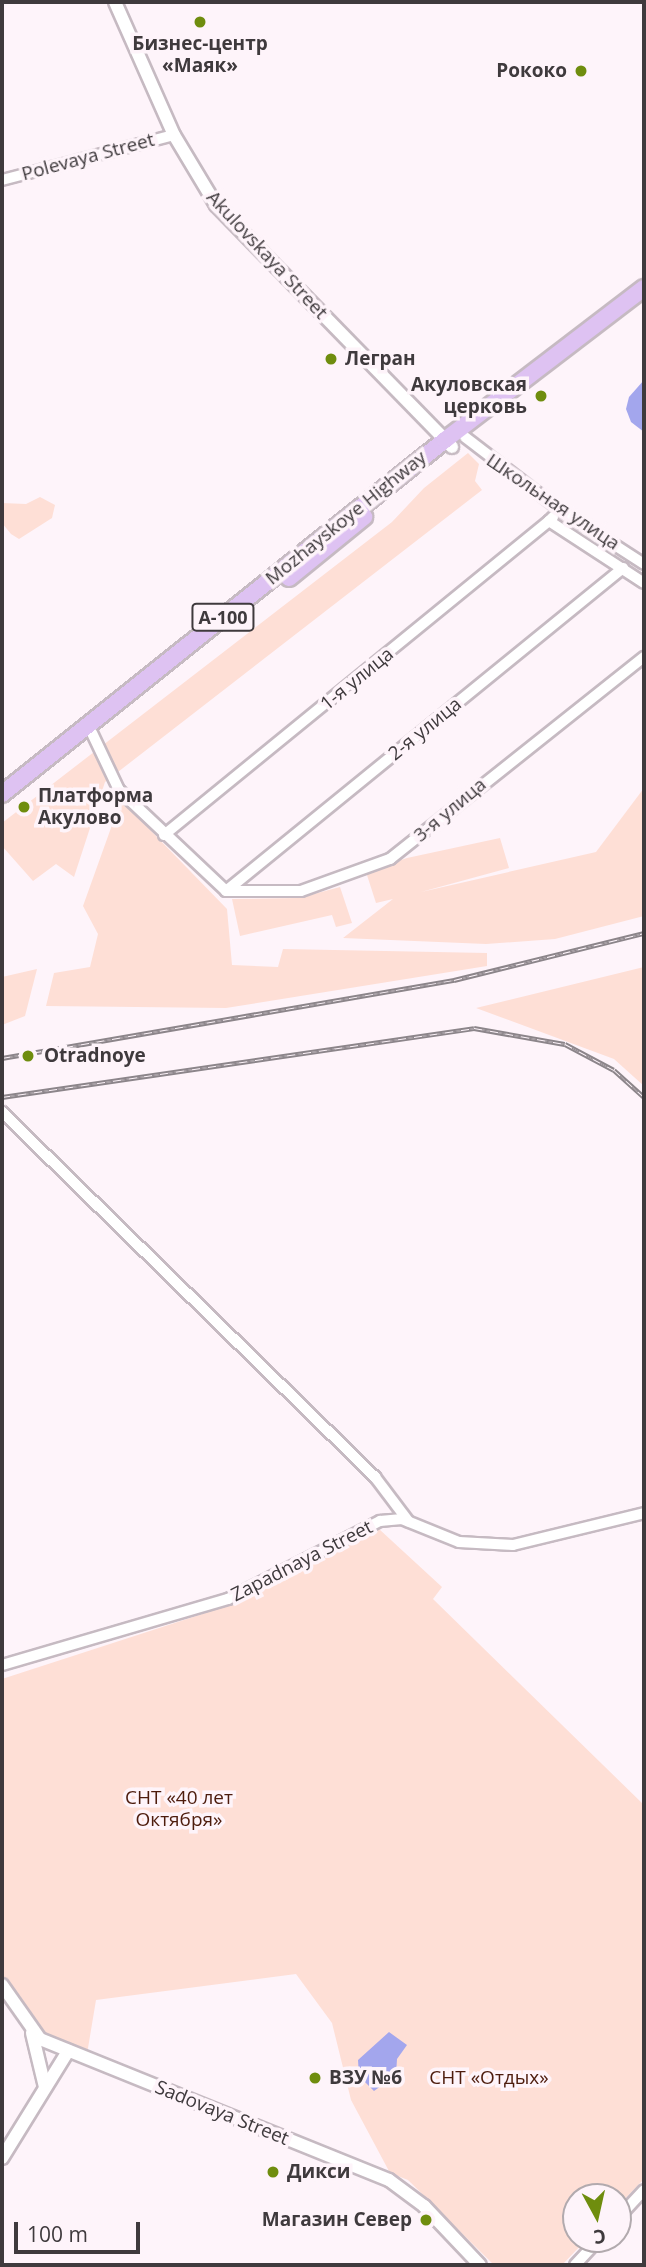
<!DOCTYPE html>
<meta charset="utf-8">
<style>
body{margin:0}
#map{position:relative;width:646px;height:2267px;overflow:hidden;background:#fef4fa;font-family:"Open Sans",sans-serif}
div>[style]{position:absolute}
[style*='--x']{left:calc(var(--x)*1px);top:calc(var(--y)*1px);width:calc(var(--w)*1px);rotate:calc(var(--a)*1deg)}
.green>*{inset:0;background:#fedfd6}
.water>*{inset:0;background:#a3a6ed}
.roads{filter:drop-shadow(2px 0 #c6bac2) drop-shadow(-2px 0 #c6bac2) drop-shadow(0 2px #c6bac2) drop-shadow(0 -2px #c6bac2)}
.minor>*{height:10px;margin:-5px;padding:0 5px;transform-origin:5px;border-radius:5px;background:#fff}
.tertiary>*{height:12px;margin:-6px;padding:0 6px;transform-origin:6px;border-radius:6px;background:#fff}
.primary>*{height:16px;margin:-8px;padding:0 8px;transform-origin:8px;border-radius:8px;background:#dec2f2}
.rail>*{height:5px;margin-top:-2.5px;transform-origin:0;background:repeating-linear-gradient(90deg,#fef4fa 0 8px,#8c858a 0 16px);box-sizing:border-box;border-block:2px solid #8c858a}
.dots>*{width:19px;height:19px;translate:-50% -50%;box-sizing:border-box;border:4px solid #fef4fa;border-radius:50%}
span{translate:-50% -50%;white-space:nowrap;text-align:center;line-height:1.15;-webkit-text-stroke:7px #fef4fa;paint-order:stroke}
.shield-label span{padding:2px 5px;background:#fef4fa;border:2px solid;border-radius:5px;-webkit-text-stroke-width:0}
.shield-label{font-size:18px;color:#3f3a3d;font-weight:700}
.poi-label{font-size:19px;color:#3f3a3d;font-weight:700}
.right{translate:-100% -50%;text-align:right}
.left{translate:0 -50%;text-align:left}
.street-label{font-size:19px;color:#3f3a3d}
.park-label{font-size:19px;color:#4d1c0d}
.frame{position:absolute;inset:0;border:4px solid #3f3a3d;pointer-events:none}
.north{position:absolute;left:562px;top:2183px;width:70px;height:70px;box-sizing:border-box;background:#fef4fa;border:2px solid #b2aaae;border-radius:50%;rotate:172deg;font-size:19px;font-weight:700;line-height:28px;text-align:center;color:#3f3a3d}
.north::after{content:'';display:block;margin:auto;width:24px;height:32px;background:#6f8d0e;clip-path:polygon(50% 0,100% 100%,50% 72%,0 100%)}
.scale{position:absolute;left:14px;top:2222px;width:126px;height:32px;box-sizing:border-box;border:4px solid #3f3a3d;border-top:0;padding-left:9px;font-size:21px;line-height:24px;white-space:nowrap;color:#3f3a3d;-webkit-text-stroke:5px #fef4fa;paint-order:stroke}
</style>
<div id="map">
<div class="green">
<i style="clip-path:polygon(468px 453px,479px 464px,475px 481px,482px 490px,105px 782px,74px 877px,56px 864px,33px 881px,2px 846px,2px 823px,392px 522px,424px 488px)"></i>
<i style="clip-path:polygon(40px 497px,55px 505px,52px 518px,19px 539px,11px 534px,2px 523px,2px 503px,26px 504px)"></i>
<i style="clip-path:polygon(644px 788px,644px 916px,555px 939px,486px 944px,343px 938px,393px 899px,376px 903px,366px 872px,407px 858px,500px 838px,509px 868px,421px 892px,596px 852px)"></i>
<i style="clip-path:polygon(121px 800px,227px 909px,232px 965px,278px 967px,283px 949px,487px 953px,487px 966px,226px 1008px,46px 1006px,54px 973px,90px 967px,98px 934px,83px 906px)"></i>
<i style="clip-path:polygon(340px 887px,352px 923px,336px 927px,332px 915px,240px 936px,232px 899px,299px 898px)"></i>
<i style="clip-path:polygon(644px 967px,644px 1086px,614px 1059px,476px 1008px)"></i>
<i style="clip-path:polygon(37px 969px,25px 1016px,2px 1025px,2px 977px)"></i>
<i style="clip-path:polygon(379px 1529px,442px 1587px,433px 1599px,644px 1805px,644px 2179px,618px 2206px,618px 2197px,576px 2197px,576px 2239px,587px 2239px,562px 2265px,494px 2265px,408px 2180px,390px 2173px,351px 2100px,332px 2023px,296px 1974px,96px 2000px,87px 2054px,42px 2035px,2px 1975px,2px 1679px,230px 1605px)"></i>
</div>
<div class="water">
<i style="clip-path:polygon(644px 380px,644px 432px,631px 422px,626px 409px,629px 397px)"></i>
<i style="clip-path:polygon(389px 2032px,407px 2045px,397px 2059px,396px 2075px,374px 2091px,359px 2076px,358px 2060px)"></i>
</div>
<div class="roads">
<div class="minor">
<i style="--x:2;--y:180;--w:178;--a:-14.7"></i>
<i style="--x:465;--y:437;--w:118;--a:37.5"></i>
<i style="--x:559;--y:509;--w:101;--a:32.9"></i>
<i style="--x:553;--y:517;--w:6;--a:135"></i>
<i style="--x:549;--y:521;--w:113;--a:33.1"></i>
<i style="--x:92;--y:733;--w:63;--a:64.7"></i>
<i style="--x:119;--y:790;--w:147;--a:43.3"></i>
<i style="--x:164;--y:835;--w:497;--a:-39.2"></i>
<i style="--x:226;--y:891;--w:512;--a:-39.13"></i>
<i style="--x:226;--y:891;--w:75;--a:0"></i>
<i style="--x:301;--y:891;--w:95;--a:-19.8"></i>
<i style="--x:390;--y:859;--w:325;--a:-38.5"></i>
<i style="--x:2;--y:1112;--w:522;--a:44.38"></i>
<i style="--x:375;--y:1477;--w:56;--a:52.9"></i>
<i style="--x:2;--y:1665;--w:235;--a:-16.3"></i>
<i style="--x:228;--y:1599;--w:171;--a:-27.2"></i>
<i style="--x:380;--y:1521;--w:22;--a:-5"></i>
<i style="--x:402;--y:1519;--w:61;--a:22"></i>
<i style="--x:459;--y:1542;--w:54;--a:3.2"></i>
<i style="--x:513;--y:1545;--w:135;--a:-13.7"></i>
<i style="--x:618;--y:2218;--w:38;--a:-47"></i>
<i style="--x:575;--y:2265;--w:35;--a:-47"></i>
</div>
<div class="tertiary">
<i style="--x:115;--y:2;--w:145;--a:66.1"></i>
<i style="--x:174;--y:135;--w:82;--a:59"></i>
<i style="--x:216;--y:205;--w:338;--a:45.7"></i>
<i style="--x:2;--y:1985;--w:66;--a:54.9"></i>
<i style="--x:40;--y:2039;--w:376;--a:22"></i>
<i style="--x:389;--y:2180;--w:44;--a:36.6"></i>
<i style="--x:424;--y:2206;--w:81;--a:46.5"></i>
<i style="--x:32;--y:2033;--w:56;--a:76.5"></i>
<i style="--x:2;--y:2158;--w:126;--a:-58.3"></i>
</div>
<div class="primary">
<i style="--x:289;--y:578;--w:97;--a:-39.1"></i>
<i style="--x:2;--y:794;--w:567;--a:-38.63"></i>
<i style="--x:445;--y:440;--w:250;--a:-37.4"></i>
</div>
</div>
<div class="rail">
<i style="--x:2;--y:1058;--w:459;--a:-9.8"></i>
<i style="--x:454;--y:980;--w:196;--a:-13.9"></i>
<i style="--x:2;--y:1097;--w:477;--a:-8.3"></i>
<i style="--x:474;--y:1028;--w:92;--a:10"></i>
<i style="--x:565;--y:1044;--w:55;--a:28"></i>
<i style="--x:614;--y:1070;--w:40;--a:42"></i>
</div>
<div class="dots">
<i style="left:200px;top:22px;background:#6f8d0e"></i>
<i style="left:581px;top:71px;background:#6f8d0e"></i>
<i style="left:331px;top:359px;background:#6f8d0e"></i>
<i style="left:541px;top:396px;background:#6f8d0e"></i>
<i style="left:24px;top:807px;background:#6f8d0e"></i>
<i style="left:28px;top:1056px;background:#6f8d0e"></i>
<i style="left:315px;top:2078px;background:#6f8d0e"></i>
<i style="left:273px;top:2172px;background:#6f8d0e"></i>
<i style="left:426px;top:2220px;background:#6f8d0e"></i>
</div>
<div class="shield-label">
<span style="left:223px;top:617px">А-100</span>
</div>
<div class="poi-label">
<span style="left:200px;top:55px">Бизнес-центр<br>«Маяк»</span>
<span class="right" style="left:567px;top:71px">Рококо</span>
<span class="left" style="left:345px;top:359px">Легран</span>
<span class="right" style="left:527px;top:396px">Акуловская<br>церковь</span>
<span class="left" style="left:38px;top:807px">Платформа<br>Акулово</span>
<span class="left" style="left:44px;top:1056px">Otradnoye</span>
<span class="left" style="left:329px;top:2078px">ВЗУ №6</span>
<span class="left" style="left:287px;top:2172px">Дикси</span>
<span class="right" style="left:412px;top:2220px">Магазин Север</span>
</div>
<div class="street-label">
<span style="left:88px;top:157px;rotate:-15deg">Polevaya Street</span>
<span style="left:267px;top:255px;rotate:47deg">Akulovskaya Street</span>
<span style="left:553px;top:502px;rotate:34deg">Школьная улица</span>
<span style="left:346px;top:518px;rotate:-39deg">Mozhayskoye Highway</span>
<span style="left:357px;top:679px;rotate:-39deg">1-я улица</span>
<span style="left:425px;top:729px;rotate:-39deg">2-я улица</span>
<span style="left:450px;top:810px;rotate:-40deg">3-я улица</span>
<span style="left:302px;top:1561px;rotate:-27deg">Zapadnaya Street</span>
<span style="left:222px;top:2113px;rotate:22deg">Sadovaya Street</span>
</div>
<div class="park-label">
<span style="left:179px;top:1809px">СНТ «40 лет<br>Октября»</span>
<span style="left:489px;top:2078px">СНТ «Отдых»</span>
</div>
<div class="frame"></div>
<div class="north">С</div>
<div class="scale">100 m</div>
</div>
